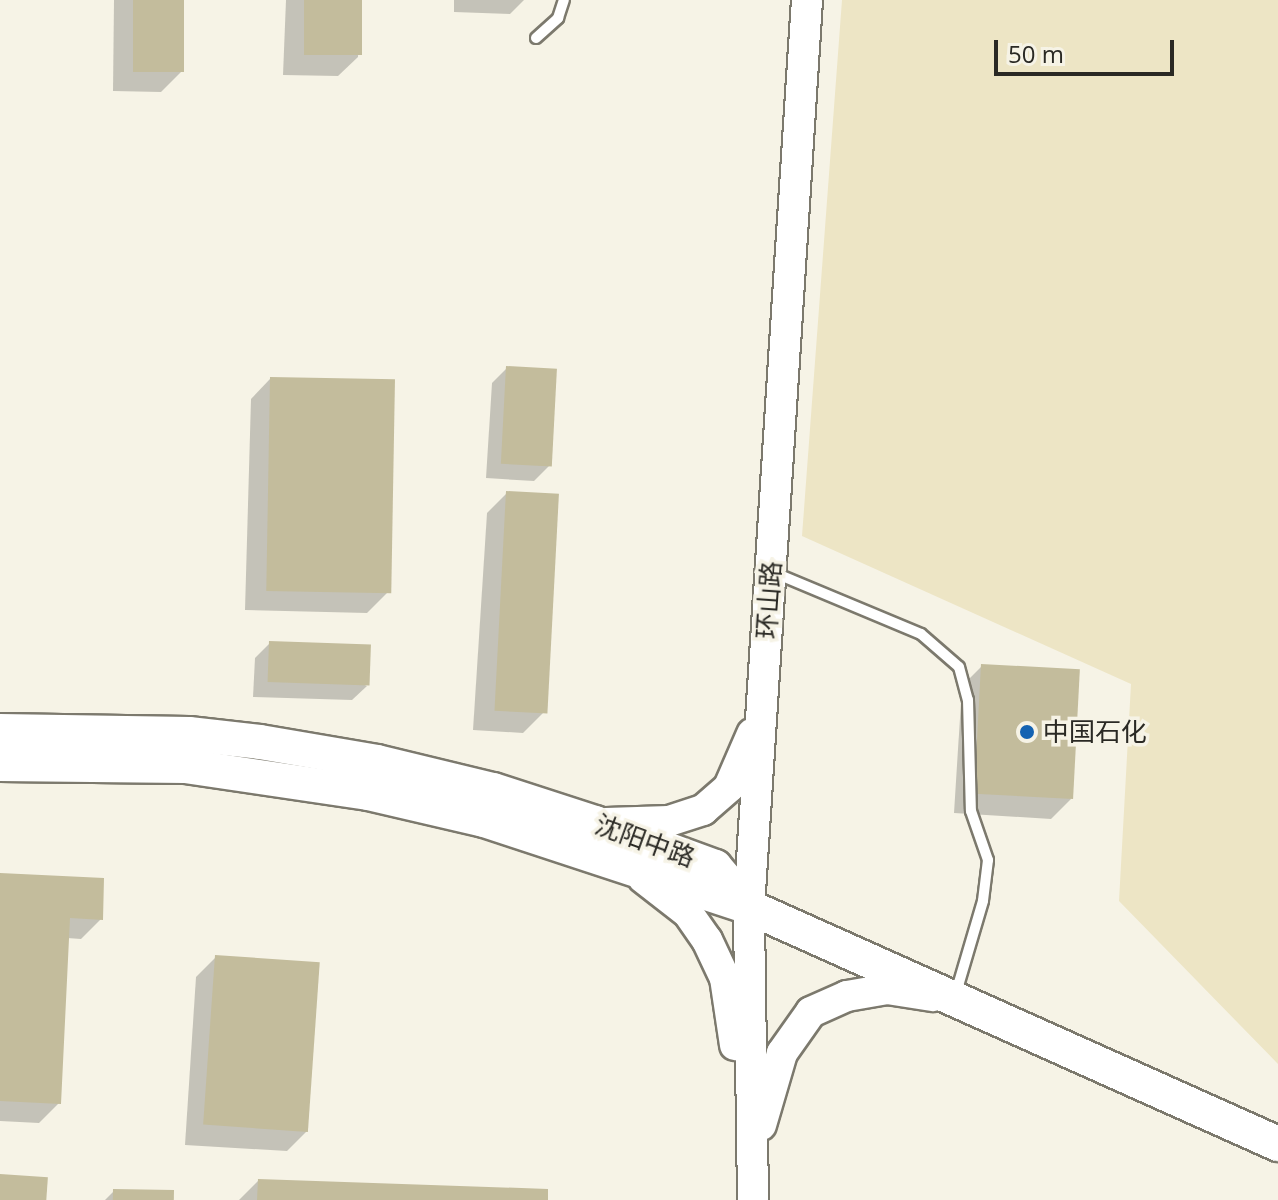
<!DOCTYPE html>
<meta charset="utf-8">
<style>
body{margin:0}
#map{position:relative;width:1278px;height:1200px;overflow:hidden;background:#f6f3e6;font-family:"Open Sans","Noto Sans SC",sans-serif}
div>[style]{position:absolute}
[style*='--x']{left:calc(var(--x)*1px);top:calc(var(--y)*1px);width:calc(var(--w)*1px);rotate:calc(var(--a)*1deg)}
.green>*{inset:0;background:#ede5c5}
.shadow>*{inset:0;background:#0003}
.building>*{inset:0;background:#c3bc9c;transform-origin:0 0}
.roads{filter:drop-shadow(2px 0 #7c796d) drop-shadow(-2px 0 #7c796d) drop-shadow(0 2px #7c796d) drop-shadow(0 -2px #7c796d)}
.lane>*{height:10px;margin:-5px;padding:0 5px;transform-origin:5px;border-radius:5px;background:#fff}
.secondary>*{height:30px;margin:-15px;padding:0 15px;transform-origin:15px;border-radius:15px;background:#fff}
.primary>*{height:34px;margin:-17px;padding:0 17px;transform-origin:17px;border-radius:17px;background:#fff}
.dots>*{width:22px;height:22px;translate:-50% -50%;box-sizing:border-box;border:4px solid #f6f3e6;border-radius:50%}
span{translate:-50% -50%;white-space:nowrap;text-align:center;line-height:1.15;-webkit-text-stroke:7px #f6f3e6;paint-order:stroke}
.street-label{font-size:26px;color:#2a2924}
.poi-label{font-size:26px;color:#2a2924}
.left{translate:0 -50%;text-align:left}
.scale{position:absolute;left:994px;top:40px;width:180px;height:36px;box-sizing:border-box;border:4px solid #2a2924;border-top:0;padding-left:10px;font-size:24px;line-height:28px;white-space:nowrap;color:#2a2924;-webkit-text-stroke:6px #f6f3e6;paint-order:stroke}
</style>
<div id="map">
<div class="green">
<i style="clip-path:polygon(842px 0,1278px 0,1278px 1064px,1119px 901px,1131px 684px,802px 536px)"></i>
</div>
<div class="shadow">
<i style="clip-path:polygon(114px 0,182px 0,181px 72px,161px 92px,113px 91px)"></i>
<i style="clip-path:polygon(286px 0,360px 0,358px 57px,338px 76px,283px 75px)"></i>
<i style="clip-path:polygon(454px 0,524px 0,510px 14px,454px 12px)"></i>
<i style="clip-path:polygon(507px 368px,549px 466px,534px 481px,486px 478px,492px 383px)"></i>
<i style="clip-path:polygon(270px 379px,387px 593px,367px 613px,245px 610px,251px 399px)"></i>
<i style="clip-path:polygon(507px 493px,543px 713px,523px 733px,473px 730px,487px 513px)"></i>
<i style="clip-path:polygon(270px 643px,367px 686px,352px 700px,253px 697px,255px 658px)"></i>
<i style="clip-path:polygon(982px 666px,1071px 799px,1051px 819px,954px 813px,962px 686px)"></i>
<i style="clip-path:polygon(0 875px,101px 919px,81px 939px,67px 938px,59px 1103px,39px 1123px,0 1121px)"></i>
<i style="clip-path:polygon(216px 957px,307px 1131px,287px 1151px,185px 1145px,196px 977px)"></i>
<i style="clip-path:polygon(258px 1181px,546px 1200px,239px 1200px)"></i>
<i style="clip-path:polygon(114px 1191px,172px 1200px,105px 1200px)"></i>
</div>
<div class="building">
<i style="left:133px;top:0;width:51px;height:72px"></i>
<i style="left:304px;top:0;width:58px;height:55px"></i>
<i style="left:506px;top:366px;width:51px;height:98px;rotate:3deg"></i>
<i style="left:270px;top:377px;width:125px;height:214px;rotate:1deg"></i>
<i style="left:506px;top:491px;width:53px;height:220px;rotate:3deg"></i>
<i style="left:269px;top:641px;width:102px;height:41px;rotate:2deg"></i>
<i style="left:981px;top:664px;width:99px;height:130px;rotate:3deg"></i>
<i style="clip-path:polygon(0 873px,104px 878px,103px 920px,70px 918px,61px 1104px,0 1101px)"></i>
<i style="left:215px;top:955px;width:105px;height:170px;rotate:4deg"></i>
<i style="left:0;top:1174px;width:48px;height:26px;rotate:4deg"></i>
<i style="clip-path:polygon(258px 1179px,548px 1189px,548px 1200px,257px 1200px)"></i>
<i style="left:113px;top:1189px;width:61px;height:11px;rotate:1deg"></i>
</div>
<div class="roads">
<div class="lane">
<i style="--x:536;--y:38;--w:30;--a:-42"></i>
<i style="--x:558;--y:18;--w:19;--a:-72"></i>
<i style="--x:775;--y:573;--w:158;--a:22.7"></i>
<i style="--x:921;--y:634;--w:50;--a:41"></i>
<i style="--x:959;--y:667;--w:34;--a:75"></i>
<i style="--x:968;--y:700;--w:111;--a:88.5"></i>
<i style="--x:971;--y:811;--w:52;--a:70.9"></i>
<i style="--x:988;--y:860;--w:41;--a:97"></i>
<i style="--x:983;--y:901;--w:96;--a:106.4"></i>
</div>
<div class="secondary">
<i style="--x:606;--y:823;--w:63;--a:-1.8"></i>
<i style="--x:669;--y:821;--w:36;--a:-18"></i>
<i style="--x:703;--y:810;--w:35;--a:-41"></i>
<i style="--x:729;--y:787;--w:58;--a:-66.5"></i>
<i style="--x:643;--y:878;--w:57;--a:37.9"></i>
<i style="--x:688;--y:913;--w:33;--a:55"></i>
<i style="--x:707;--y:940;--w:42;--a:64.7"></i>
<i style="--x:725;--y:978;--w:68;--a:81.5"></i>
<i style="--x:761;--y:1125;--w:75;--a:-73.7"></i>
<i style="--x:782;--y:1053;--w:50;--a:-54.7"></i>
<i style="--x:811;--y:1012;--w:39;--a:-24"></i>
<i style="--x:847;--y:996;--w:41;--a:-9.9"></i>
<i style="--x:887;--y:989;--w:47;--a:8.7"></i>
<i style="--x:753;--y:1200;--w:293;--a:-90.8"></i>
<i style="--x:749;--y:907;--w:909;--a:-86.34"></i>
</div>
<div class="primary">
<i style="--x:0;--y:731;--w:189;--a:0.9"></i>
<i style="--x:189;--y:734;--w:71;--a:6.4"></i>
<i style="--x:260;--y:742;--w:119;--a:9.7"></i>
<i style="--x:377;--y:762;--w:119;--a:13.6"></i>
<i style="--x:493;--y:790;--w:107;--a:17.9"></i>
<i style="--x:595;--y:823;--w:128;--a:20.1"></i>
<i style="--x:715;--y:867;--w:52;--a:49.6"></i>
<i style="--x:749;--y:907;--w:580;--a:24.13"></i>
<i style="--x:0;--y:764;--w:185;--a:0.6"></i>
<i style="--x:185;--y:766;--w:185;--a:8.4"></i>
<i style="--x:368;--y:793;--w:119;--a:13.1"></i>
<i style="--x:484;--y:820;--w:279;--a:18.2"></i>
</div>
</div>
<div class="dots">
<i style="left:1027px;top:732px;background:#1463b2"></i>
</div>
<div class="street-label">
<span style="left:769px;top:600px;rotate:-86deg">环山路</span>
<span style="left:645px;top:841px;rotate:20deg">沈阳中路</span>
</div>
<div class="poi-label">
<span class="left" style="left:1043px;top:732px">中国石化</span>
</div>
<div class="scale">50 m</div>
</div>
